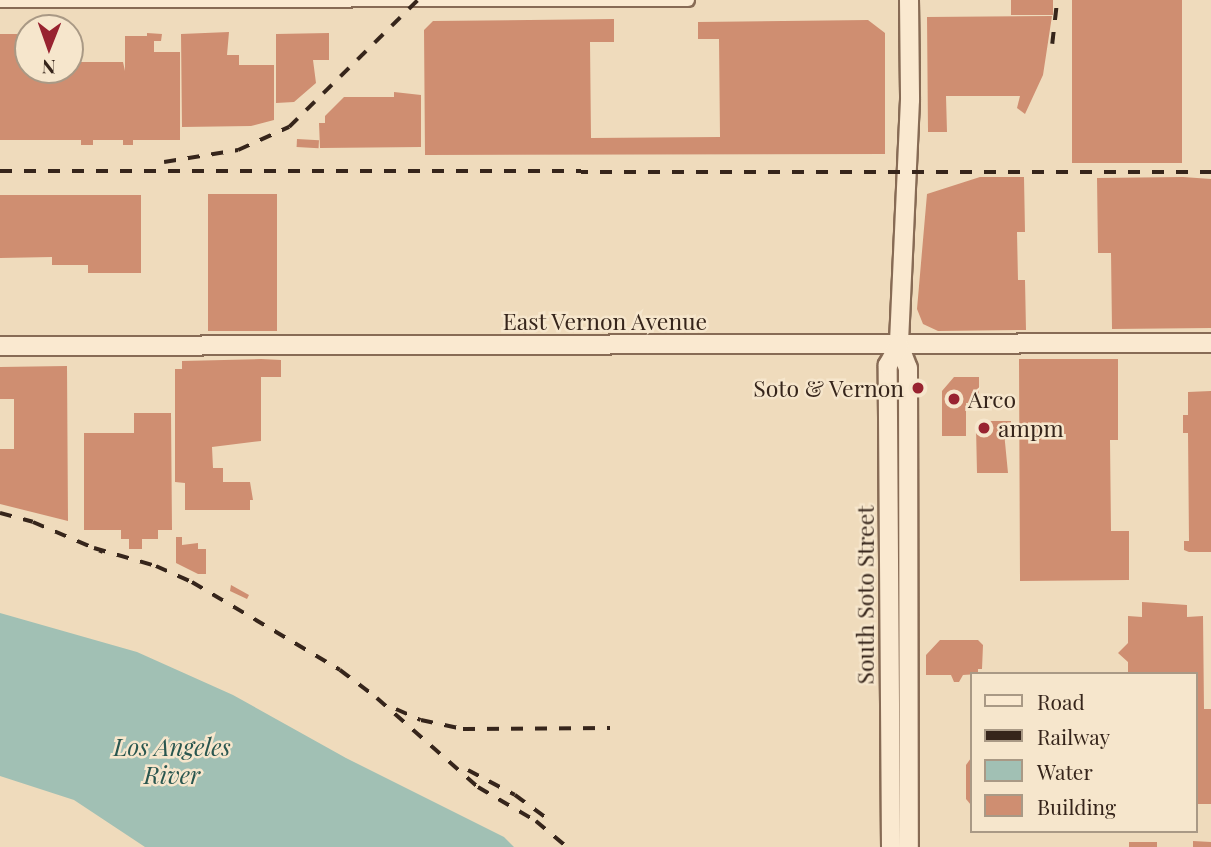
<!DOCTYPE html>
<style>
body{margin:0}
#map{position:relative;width:1211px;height:847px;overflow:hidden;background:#efdbbc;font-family:"Playfair Display",serif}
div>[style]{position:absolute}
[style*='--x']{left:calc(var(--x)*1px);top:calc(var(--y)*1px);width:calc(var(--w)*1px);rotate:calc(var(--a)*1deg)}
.water>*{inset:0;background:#a1c0b4}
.building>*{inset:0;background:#cf8e71;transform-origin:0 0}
.roads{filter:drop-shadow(2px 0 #876b55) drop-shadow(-2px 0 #876b55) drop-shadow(0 2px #876b55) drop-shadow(0 -2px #876b55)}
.street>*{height:12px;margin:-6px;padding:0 6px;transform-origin:6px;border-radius:6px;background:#fae9d0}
.secondary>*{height:18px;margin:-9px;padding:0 9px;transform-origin:9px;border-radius:9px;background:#fae9d0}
.rail>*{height:3.5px;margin-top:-1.75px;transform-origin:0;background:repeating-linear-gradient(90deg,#36251b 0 12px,transparent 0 24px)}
.dots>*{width:19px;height:19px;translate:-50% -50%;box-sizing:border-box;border:4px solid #f6e6cc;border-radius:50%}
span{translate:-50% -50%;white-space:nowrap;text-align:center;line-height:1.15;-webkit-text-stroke:5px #f6e6cc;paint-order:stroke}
.street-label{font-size:23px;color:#36251b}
.poi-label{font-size:23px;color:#36251b}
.right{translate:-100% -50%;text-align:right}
.left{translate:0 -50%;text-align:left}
.water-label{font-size:24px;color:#29564f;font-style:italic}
.legend{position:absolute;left:970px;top:672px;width:228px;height:161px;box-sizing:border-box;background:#f6e6cc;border:2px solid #a99985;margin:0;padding:9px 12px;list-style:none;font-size:21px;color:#36251b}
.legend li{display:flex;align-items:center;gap:14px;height:35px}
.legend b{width:35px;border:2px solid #a99985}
.north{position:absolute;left:14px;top:14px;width:70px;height:70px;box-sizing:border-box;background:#f6e6cc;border:2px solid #a99985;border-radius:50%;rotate:181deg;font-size:19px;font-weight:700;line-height:28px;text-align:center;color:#36251b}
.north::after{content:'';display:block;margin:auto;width:24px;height:32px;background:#982330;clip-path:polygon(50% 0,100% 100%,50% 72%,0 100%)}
</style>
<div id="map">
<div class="water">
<i style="clip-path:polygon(0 613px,137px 652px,233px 695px,346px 758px,504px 837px,514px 847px,145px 847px,74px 800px,0 776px)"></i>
</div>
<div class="building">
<i style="left:1011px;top:0;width:42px;height:15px"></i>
<i style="left:1072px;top:0;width:110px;height:163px"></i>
<i style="clip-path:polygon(1052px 16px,1043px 75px,1025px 114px,1017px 108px,1020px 96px,946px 96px,947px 132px,928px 132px,927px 17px)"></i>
<i style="clip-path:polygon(614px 19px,614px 42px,590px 42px,591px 138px,720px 137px,719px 39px,698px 39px,698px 22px,868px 20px,885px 33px,885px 154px,425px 155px,424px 30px,433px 21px)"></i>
<i style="clip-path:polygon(229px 32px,227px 55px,239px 55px,239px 65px,274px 65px,274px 120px,251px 126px,182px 127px,181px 34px)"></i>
<i style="clip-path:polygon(147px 33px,162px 34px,161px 41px,154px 41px,154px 52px,180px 52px,180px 140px,133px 140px,133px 145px,123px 145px,123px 140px,93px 140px,93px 145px,81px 145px,81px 140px,0 140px,0 34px,17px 34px,17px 54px,21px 54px,21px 62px,28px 62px,28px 70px,70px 70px,70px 62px,123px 62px,125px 71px,125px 36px,147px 36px)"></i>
<i style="clip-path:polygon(329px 33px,329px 60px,313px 60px,316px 83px,294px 102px,276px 103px,276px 34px)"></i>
<i style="clip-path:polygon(394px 92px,421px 95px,421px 147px,320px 148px,319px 123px,325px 123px,325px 116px,344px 97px,394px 97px)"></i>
<i style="left:297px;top:139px;width:22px;height:8px;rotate:3deg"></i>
<i style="clip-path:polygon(980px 177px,1024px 177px,1025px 232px,1017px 232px,1018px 280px,1025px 280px,1026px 330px,938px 331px,923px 324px,917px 309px,927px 194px)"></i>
<i style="clip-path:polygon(1183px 177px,1211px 179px,1211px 328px,1112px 329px,1111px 253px,1098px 253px,1097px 178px)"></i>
<i style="left:277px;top:194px;width:137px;height:69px;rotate:90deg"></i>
<i style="clip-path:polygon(0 195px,141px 195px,141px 273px,88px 273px,88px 265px,52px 265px,52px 257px,0 258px)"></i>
<i style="clip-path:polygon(261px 359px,281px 360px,281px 377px,261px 377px,261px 441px,212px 447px,213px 468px,223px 468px,223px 482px,250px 482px,253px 500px,250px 500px,250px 510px,185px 510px,185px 483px,175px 482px,175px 369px,182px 369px,182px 361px)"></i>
<i style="clip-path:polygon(1019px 359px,1118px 359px,1118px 440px,1110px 440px,1111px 531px,1129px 531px,1129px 580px,1020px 581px)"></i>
<i style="clip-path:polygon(67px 366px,68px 521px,0 504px,0 449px,14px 449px,14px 399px,0 399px,0 367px)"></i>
<i style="clip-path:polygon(954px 377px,979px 377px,979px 403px,966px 403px,966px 436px,942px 436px,942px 391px)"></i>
<i style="clip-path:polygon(1211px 391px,1211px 552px,1189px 552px,1184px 550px,1184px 541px,1189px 541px,1188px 433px,1183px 433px,1183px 415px,1188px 415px,1188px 392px)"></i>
<i style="clip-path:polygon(134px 413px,171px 413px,172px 530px,158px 530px,158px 539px,142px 539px,142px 549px,129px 549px,129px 539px,121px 539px,121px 530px,84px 530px,84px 433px,134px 433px)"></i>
<i style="clip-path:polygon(981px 421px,1011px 421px,1011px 432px,1004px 432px,1008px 473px,977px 473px,976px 427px)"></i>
<i style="clip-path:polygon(176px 537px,182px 537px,182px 545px,198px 543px,198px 549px,206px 549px,206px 574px,198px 574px,176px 563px)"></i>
<i style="clip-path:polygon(231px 585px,249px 595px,247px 599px,230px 591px)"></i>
<i style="clip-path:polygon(1142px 602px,1187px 605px,1187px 617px,1203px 616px,1204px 709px,1211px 709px,1211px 804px,1195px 804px,1195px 674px,1128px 674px,1128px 662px,1118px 653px,1128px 643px,1128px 616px,1142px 617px)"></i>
<i style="clip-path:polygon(940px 640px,978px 640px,983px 645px,982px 669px,978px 669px,978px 674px,963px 675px,959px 682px,954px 682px,951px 675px,926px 675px,926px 655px)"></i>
<i style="clip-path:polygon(971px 758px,971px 805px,966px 799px,966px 765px)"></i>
<i style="clip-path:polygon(1193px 841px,1211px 842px,1211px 847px,1193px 847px)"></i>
<i style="left:1129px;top:842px;width:28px;height:5px"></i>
</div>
<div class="roads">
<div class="street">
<i style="--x:0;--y:1;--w:688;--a:-0.08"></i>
</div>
<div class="secondary">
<i style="--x:909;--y:0;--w:100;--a:89.4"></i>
<i style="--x:910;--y:100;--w:245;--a:92.6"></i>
<i style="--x:899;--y:345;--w:25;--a:69"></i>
<i style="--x:908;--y:368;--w:479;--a:89.9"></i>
<i style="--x:0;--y:346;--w:1211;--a:-0.14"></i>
<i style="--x:891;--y:847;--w:482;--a:-90.4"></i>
<i style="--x:888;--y:365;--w:23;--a:-61"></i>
</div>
</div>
<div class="rail">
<i style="--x:1052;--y:44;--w:44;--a:-83.5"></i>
<i style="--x:164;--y:162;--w:75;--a:-9.2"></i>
<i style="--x:238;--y:150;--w:56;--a:-24.3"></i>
<i style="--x:289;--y:127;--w:181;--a:-44.6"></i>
<i style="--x:0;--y:171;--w:1211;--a:0.05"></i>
<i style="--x:0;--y:513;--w:34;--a:15"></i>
<i style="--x:33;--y:522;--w:76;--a:23.2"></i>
<i style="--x:94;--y:548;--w:65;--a:16.2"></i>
<i style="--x:156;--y:566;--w:39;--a:24"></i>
<i style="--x:192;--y:582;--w:172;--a:30.7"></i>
<i style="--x:340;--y:670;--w:46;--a:37.1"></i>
<i style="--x:377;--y:698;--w:135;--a:41.4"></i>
<i style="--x:478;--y:787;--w:67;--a:30.4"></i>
<i style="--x:536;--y:821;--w:40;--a:40"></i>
<i style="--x:396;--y:709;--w:27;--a:24"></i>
<i style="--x:421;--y:720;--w:43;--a:12.1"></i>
<i style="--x:463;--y:729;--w:147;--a:-0.4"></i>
<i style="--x:468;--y:770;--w:53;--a:28"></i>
<i style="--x:515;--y:795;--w:41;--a:36"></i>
</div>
<div class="dots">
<i style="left:918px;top:388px;background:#982330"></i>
<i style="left:954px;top:399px;background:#982330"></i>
<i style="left:984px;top:428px;background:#982330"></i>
</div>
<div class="street-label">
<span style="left:605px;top:321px">East Vernon Avenue</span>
<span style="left:865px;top:595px;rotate:-90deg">South Soto Street</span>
</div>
<div class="poi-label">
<span class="right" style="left:904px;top:388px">Soto &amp; Vernon</span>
<span class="left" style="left:968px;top:399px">Arco</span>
<span class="left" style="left:998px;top:428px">ampm</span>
</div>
<div class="water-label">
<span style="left:172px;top:761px">Los Angeles<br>River</span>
</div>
<ul class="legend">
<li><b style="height:9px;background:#fae9d0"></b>Road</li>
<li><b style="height:9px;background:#36251b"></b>Railway</li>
<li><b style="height:19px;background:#a1c0b4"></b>Water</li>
<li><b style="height:19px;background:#cf8e71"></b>Building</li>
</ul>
<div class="north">N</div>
</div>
